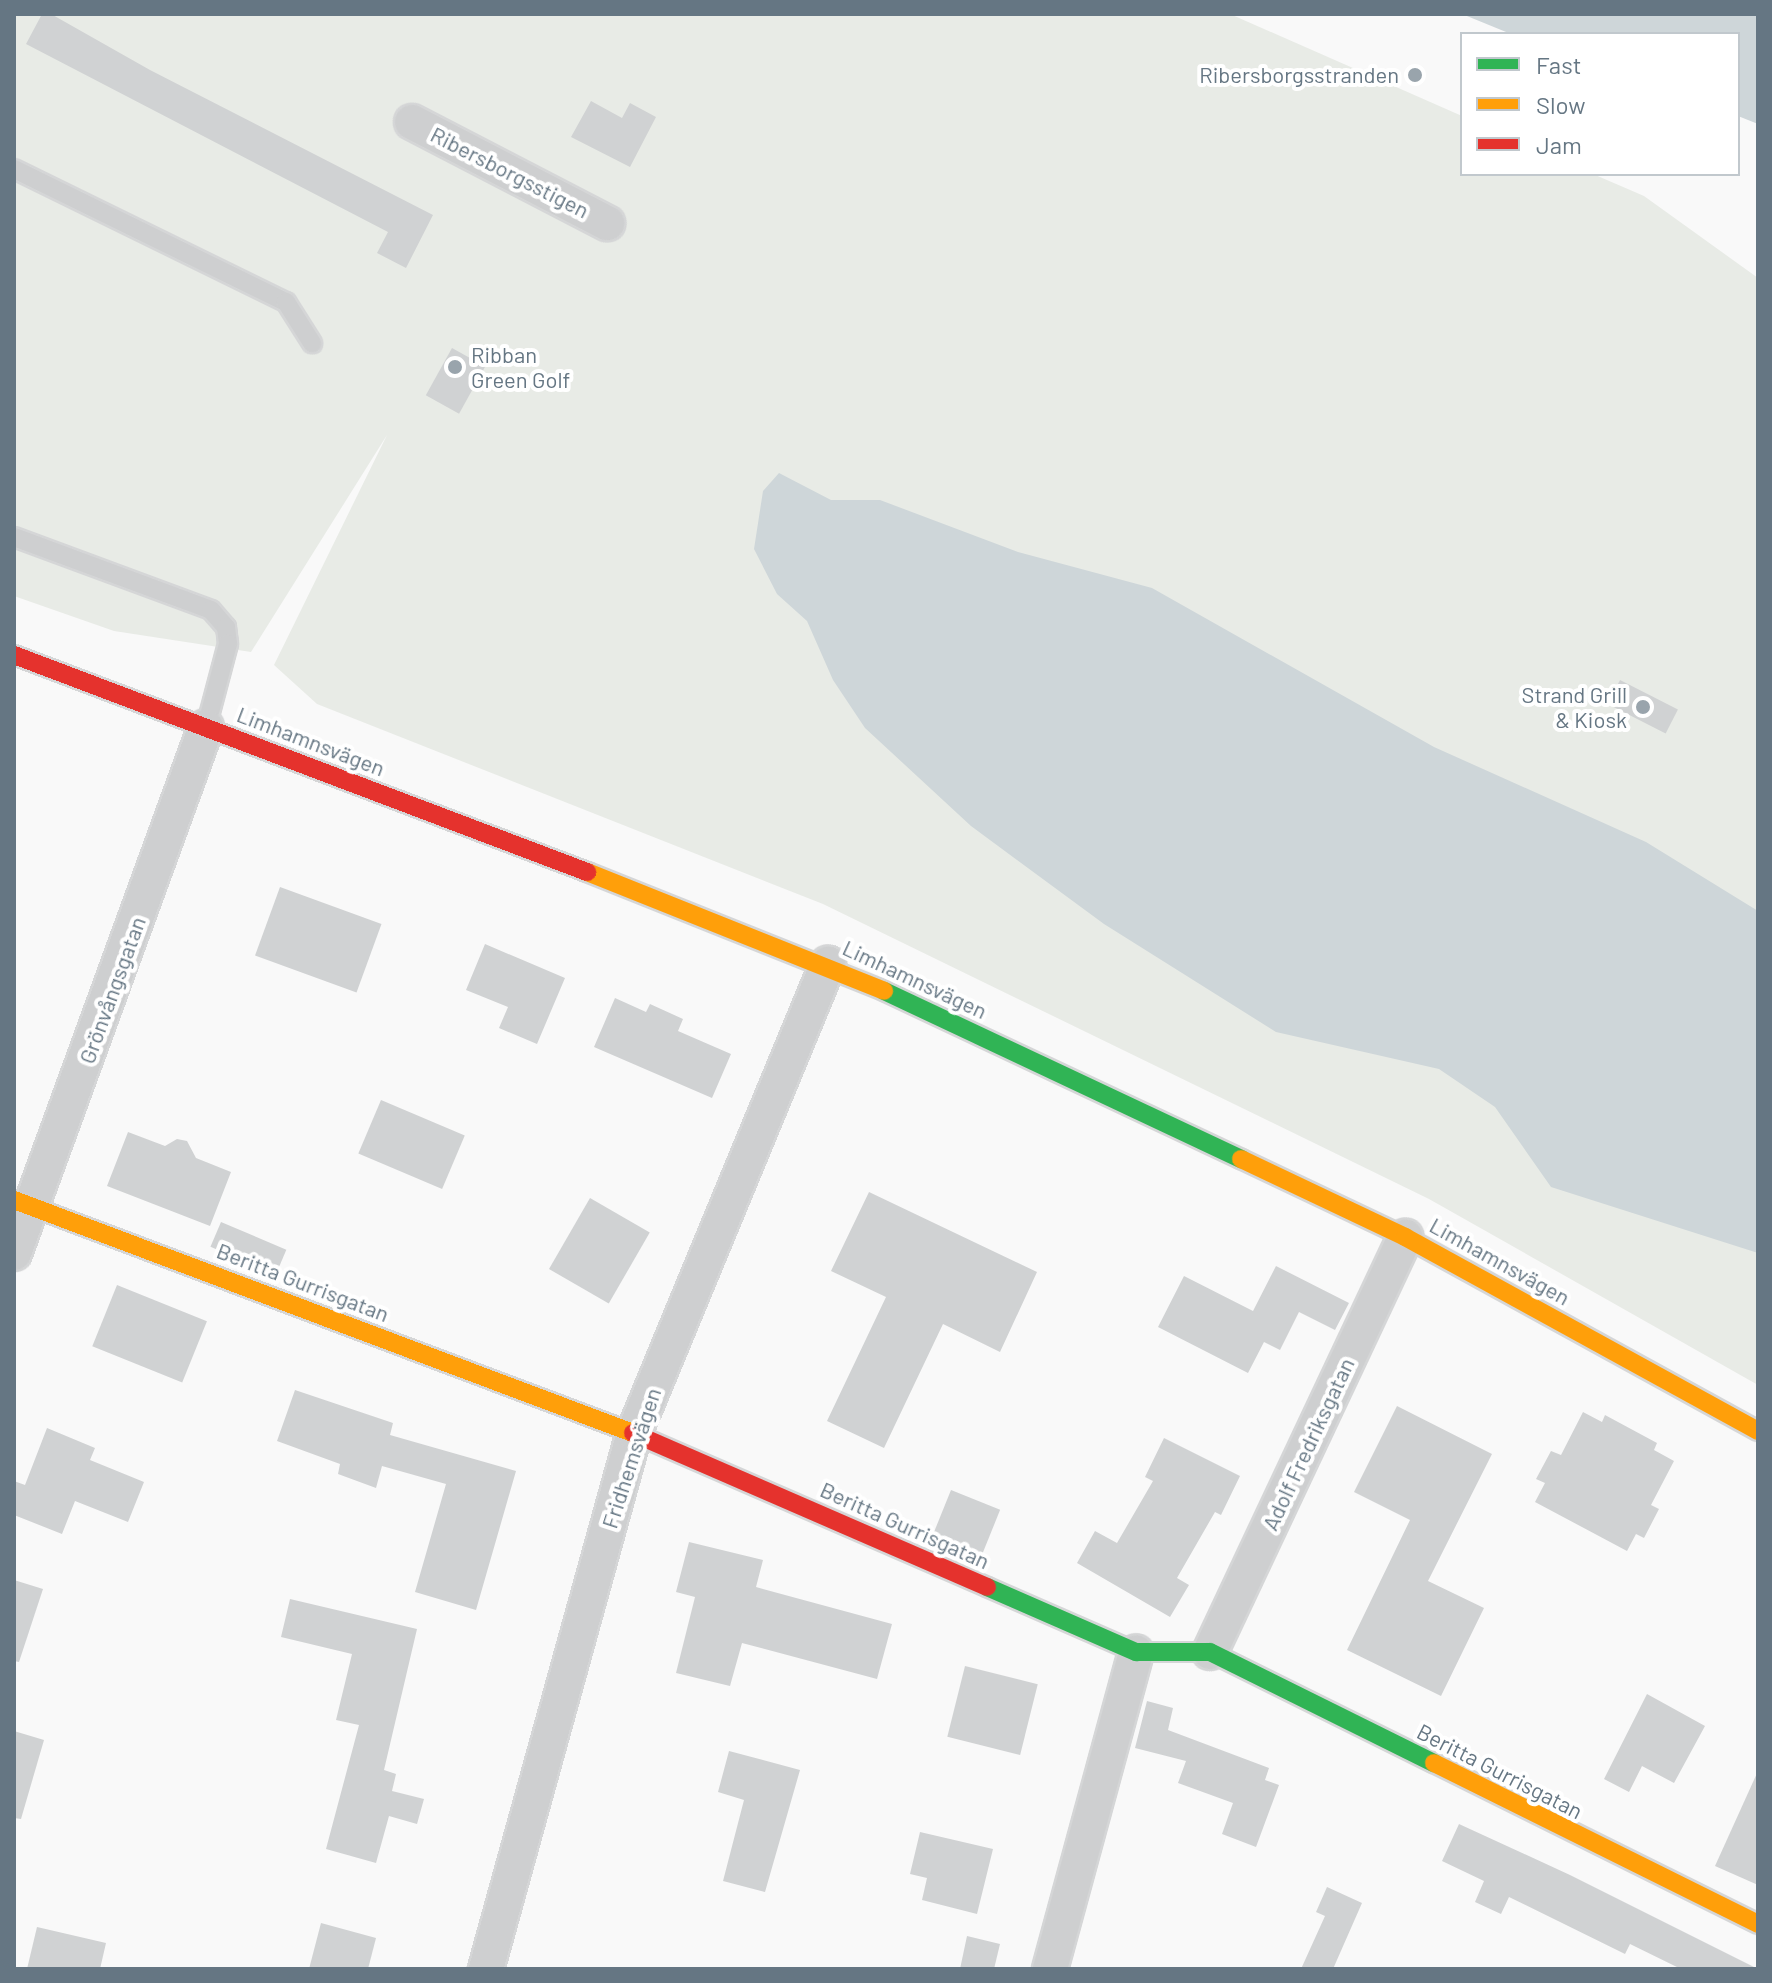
<!DOCTYPE html>
<meta charset="utf-8">
<style>
body{margin:0}
#map{position:relative;width:1772px;height:1983px;overflow:hidden;background:#f9f9f9;font-family:Barlow,sans-serif}
div>[style]{position:absolute}
[style*='--x']{left:calc(var(--x)*1px);top:calc(var(--y)*1px);width:calc(var(--w)*1px);rotate:calc(var(--a)*1deg)}
.green>*{inset:0;background:#e8ebe6}
.water>*{inset:0;background:#ced6d9}
.building>*{inset:0;background:#d0d2d3;transform-origin:0 0}
.roads{filter:drop-shadow(2px 0 #d5d6d7) drop-shadow(-2px 0 #d5d6d7) drop-shadow(0 2px #d5d6d7) drop-shadow(0 -2px #d5d6d7)}
.lane>*{height:18px;margin:-9px;padding:0 9px;transform-origin:9px;border-radius:9px;background:#cecfd0}
.street>*{height:34px;margin:-17px;padding:0 17px;transform-origin:17px;border-radius:17px;background:#cecfd0}
.fast>*{height:18px;margin:-9px;padding:0 9px;transform-origin:9px;border-radius:9px;background:#30b455}
.slow>*{height:18px;margin:-9px;padding:0 9px;transform-origin:9px;border-radius:9px;background:#ff9f0a}
.jam>*{height:18px;margin:-9px;padding:0 9px;transform-origin:9px;border-radius:9px;background:#e5322d}
.dots>*{width:22px;height:22px;translate:-50% -50%;box-sizing:border-box;border:4px solid #fff;border-radius:50%}
span{translate:-50% -50%;white-space:nowrap;text-align:center;line-height:1.15;-webkit-text-stroke:8px #fff;paint-order:stroke}
.poi-label{font-size:22px;color:#657683}
.right{translate:-100% -50%;text-align:right}
.left{translate:0 -50%;text-align:left}
.street-label{font-size:22px;color:#657683}
.frame{position:absolute;inset:0;border:16px solid #657683;pointer-events:none}
.legend{position:absolute;left:1460px;top:32px;width:280px;height:144px;box-sizing:border-box;background:#fff;border:2px solid #c1c8cd;margin:0;padding:10px 14px;list-style:none;font-size:24px;color:#657683}
.legend li{display:flex;align-items:center;gap:16px;height:40px}
.legend b{width:40px;border:2px solid #c1c8cd}
</style>
<div id="map">
<div class="green">
<i style="clip-path:polygon(14px 14px,1230px 14px,1462px 116px,1462px 174px,1593px 174px,1644px 196px,1758px 278px,1758px 1385px,1429px 1199px,823px 904px,317px 704px,274px 665px,387px 435px,251px 652px,114px 631px,14px 596px)"></i>
</div>
<div class="water">
<i style="clip-path:polygon(1462px 14px,1758px 14px,1758px 124px,1738px 116px,1738px 34px,1511px 34px)"></i>
<i style="clip-path:polygon(779px 473px,831px 500px,880px 500px,1018px 552px,1152px 588px,1434px 747px,1646px 842px,1758px 911px,1758px 1253px,1551px 1187px,1495px 1107px,1439px 1069px,1276px 1032px,1104px 924px,971px 826px,865px 728px,833px 680px,807px 621px,777px 594px,754px 549px,763px 491px)"></i>
</div>
<div class="building">
<i style="clip-path:polygon(42px 14px,51px 14px,150px 70px,433px 215px,406px 268px,377px 253px,388px 232px,26px 44px)"></i>
<i style="clip-path:polygon(591px 101px,622px 118px,630px 103px,656px 117px,630px 167px,571px 137px)"></i>
<i style="left:452px;top:348px;width:38px;height:54px;rotate:29deg"></i>
<i style="left:1620px;top:680px;width:65px;height:27px;rotate:27deg"></i>
<i style="left:280px;top:887px;width:108px;height:73px;rotate:20deg"></i>
<i style="clip-path:polygon(485px 944px,565px 978px,537px 1044px,499px 1028px,508px 1007px,466px 990px)"></i>
<i style="clip-path:polygon(615px 998px,646px 1012px,650px 1004px,683px 1019px,678px 1031px,731px 1054px,712px 1098px,594px 1047px)"></i>
<i style="left:381px;top:1100px;width:91px;height:58px;rotate:23deg"></i>
<i style="clip-path:polygon(128px 1132px,165px 1146px,177px 1139px,187px 1141px,196px 1158px,231px 1172px,210px 1226px,107px 1186px)"></i>
<i style="clip-path:polygon(869px 1192px,1037px 1272px,1000px 1352px,943px 1324px,884px 1448px,827px 1421px,886px 1297px,831px 1271px)"></i>
<i style="left:590px;top:1198px;width:69px;height:82px;rotate:30deg"></i>
<i style="left:221px;top:1222px;width:71px;height:27px;rotate:23deg"></i>
<i style="clip-path:polygon(1276px 1266px,1349px 1303px,1335px 1330px,1299px 1312px,1280px 1350px,1264px 1342px,1248px 1373px,1158px 1327px,1184px 1276px,1253px 1311px)"></i>
<i style="left:117px;top:1285px;width:97px;height:66px;rotate:22deg"></i>
<i style="clip-path:polygon(295px 1390px,393px 1423px,390px 1435px,516px 1471px,476px 1610px,415px 1592px,446px 1484px,382px 1466px,376px 1488px,338px 1474px,340px 1464px,277px 1441px)"></i>
<i style="clip-path:polygon(1397px 1406px,1492px 1454px,1428px 1581px,1484px 1608px,1441px 1696px,1347px 1650px,1410px 1520px,1354px 1492px)"></i>
<i style="clip-path:polygon(1583px 1412px,1602px 1422px,1605px 1415px,1657px 1443px,1654px 1450px,1674px 1461px,1651px 1505px,1659px 1509px,1644px 1538px,1636px 1534px,1627px 1551px,1535px 1502px,1545px 1483px,1536px 1479px,1551px 1451px,1561px 1455px)"></i>
<i style="clip-path:polygon(47px 1428px,95px 1448px,90px 1460px,144px 1482px,128px 1522px,75px 1501px,62px 1534px,14px 1515px,14px 1481px,25px 1485px)"></i>
<i style="clip-path:polygon(1164px 1438px,1240px 1476px,1221px 1515px,1215px 1512px,1177px 1578px,1189px 1585px,1170px 1617px,1077px 1563px,1095px 1531px,1117px 1543px,1153px 1481px,1145px 1477px)"></i>
<i style="left:951px;top:1490px;width:53px;height:49px;rotate:22deg"></i>
<i style="clip-path:polygon(689px 1542px,763px 1560px,756px 1587px,892px 1624px,877px 1679px,742px 1643px,730px 1686px,676px 1673px,695px 1597px,676px 1592px)"></i>
<i style="clip-path:polygon(14px 1580px,43px 1589px,19px 1662px,14px 1661px)"></i>
<i style="clip-path:polygon(290px 1599px,417px 1629px,384px 1770px,396px 1774px,392px 1791px,424px 1799px,417px 1824px,389px 1816px,376px 1863px,326px 1849px,359px 1725px,336px 1720px,352px 1654px,281px 1637px)"></i>
<i style="left:965px;top:1666px;width:75px;height:73px;rotate:14deg"></i>
<i style="clip-path:polygon(1647px 1694px,1705px 1726px,1674px 1783px,1642px 1766px,1629px 1792px,1604px 1779px)"></i>
<i style="clip-path:polygon(1147px 1701px,1173px 1708px,1168px 1730px,1269px 1768px,1265px 1780px,1279px 1785px,1256px 1847px,1222px 1834px,1233px 1803px,1178px 1783px,1186px 1761px,1135px 1748px)"></i>
<i style="clip-path:polygon(14px 1731px,44px 1740px,21px 1819px,14px 1818px)"></i>
<i style="clip-path:polygon(729px 1751px,800px 1770px,765px 1892px,723px 1881px,744px 1800px,718px 1792px)"></i>
<i style="clip-path:polygon(1758px 1771px,1758px 1885px,1715px 1866px)"></i>
<i style="clip-path:polygon(1459px 1824px,1570px 1875px,1758px 1969px,1681px 1969px,1630px 1944px,1625px 1954px,1509px 1897px,1501px 1914px,1475px 1902px,1484px 1881px,1442px 1861px)"></i>
<i style="clip-path:polygon(920px 1832px,993px 1849px,977px 1914px,922px 1900px,927px 1878px,910px 1874px)"></i>
<i style="clip-path:polygon(1327px 1887px,1362px 1903px,1333px 1969px,1301px 1969px,1325px 1916px,1316px 1912px)"></i>
<i style="clip-path:polygon(321px 1923px,376px 1938px,368px 1969px,309px 1969px)"></i>
<i style="clip-path:polygon(37px 1927px,106px 1943px,100px 1969px,27px 1969px)"></i>
<i style="clip-path:polygon(967px 1936px,1000px 1944px,994px 1969px,960px 1969px)"></i>
</div>
<div class="roads">
<div class="lane">
<i style="--x:14;--y:169;--w:303;--a:26.1"></i>
<i style="--x:286;--y:302;--w:49;--a:57.6"></i>
<i style="--x:14;--y:537;--w:210;--a:20.3"></i>
<i style="--x:211;--y:610;--w:23;--a:49"></i>
<i style="--x:226;--y:627;--w:17;--a:83"></i>
<i style="--x:228;--y:644;--w:86;--a:104.8"></i>
</div>
<div class="street">
<i style="--x:412;--y:122;--w:220;--a:27.4"></i>
<i style="--x:14;--y:1253;--w:560;--a:-69.95"></i>
<i style="--x:1210;--y:1652;--w:459;--a:-64.8"></i>
<i style="--x:486;--y:1969;--w:556;--a:-74.56"></i>
<i style="--x:634;--y:1433;--w:508;--a:-67.53"></i>
<i style="--x:1050;--y:1969;--w:328;--a:-74.8"></i>
</div>
<div class="fast">
<i style="--x:884;--y:991;--w:395;--a:25.2"></i>
<i style="--x:987;--y:1587;--w:163;--a:23.6"></i>
<i style="--x:1136;--y:1652;--w:74;--a:0"></i>
<i style="--x:1210;--y:1652;--w:250;--a:26.4"></i>
</div>
<div class="slow">
<i style="--x:587;--y:872;--w:320;--a:21.8"></i>
<i style="--x:1241;--y:1159;--w:182;--a:25.4"></i>
<i style="--x:1405;--y:1237;--w:403;--a:28.8"></i>
<i style="--x:14;--y:1200;--w:661;--a:20.63"></i>
<i style="--x:1434;--y:1763;--w:362;--a:26.4"></i>
</div>
<div class="jam">
<i style="--x:14;--y:655;--w:613;--a:20.74"></i>
<i style="--x:633;--y:1433;--w:386;--a:23.5"></i>
</div>
</div>
<div class="dots">
<i style="left:1415px;top:75px;background:#99a4ac"></i>
<i style="left:455px;top:367px;background:#99a4ac"></i>
<i style="left:1643px;top:707px;background:#99a4ac"></i>
</div>
<div class="poi-label">
<span class="right" style="left:1399px;top:75px">Ribersborgsstranden</span>
<span class="left" style="left:471px;top:367px">Ribban<br>Green Golf</span>
<span class="right" style="left:1627px;top:707px">Strand Grill<br>&amp; Kiosk</span>
</div>
<div class="street-label">
<span style="left:510px;top:172px;rotate:27deg">Ribersborgsstigen</span>
<span style="left:311px;top:741px;rotate:21deg">Limhamnsvägen</span>
<span style="left:915px;top:979px;rotate:25deg">Limhamnsvägen</span>
<span style="left:112px;top:990px;rotate:-70deg">Grönvångsgatan</span>
<span style="left:1500px;top:1261px;rotate:29deg">Limhamnsvägen</span>
<span style="left:303px;top:1282px;rotate:21deg">Beritta Gurrisgatan</span>
<span style="left:1308px;top:1444px;rotate:-65deg">Adolf Fredriksgatan</span>
<span style="left:631px;top:1458px;rotate:-72deg">Fridhemsvägen</span>
<span style="left:905px;top:1525px;rotate:24deg">Beritta Gurrisgatan</span>
<span style="left:1500px;top:1771px;rotate:27deg">Beritta Gurrisgatan</span>
</div>
<div class="frame"></div>
<ul class="legend">
<li><b style="height:10px;background:#30b455"></b>Fast</li>
<li><b style="height:10px;background:#ff9f0a"></b>Slow</li>
<li><b style="height:10px;background:#e5322d"></b>Jam</li>
</ul>
</div>
